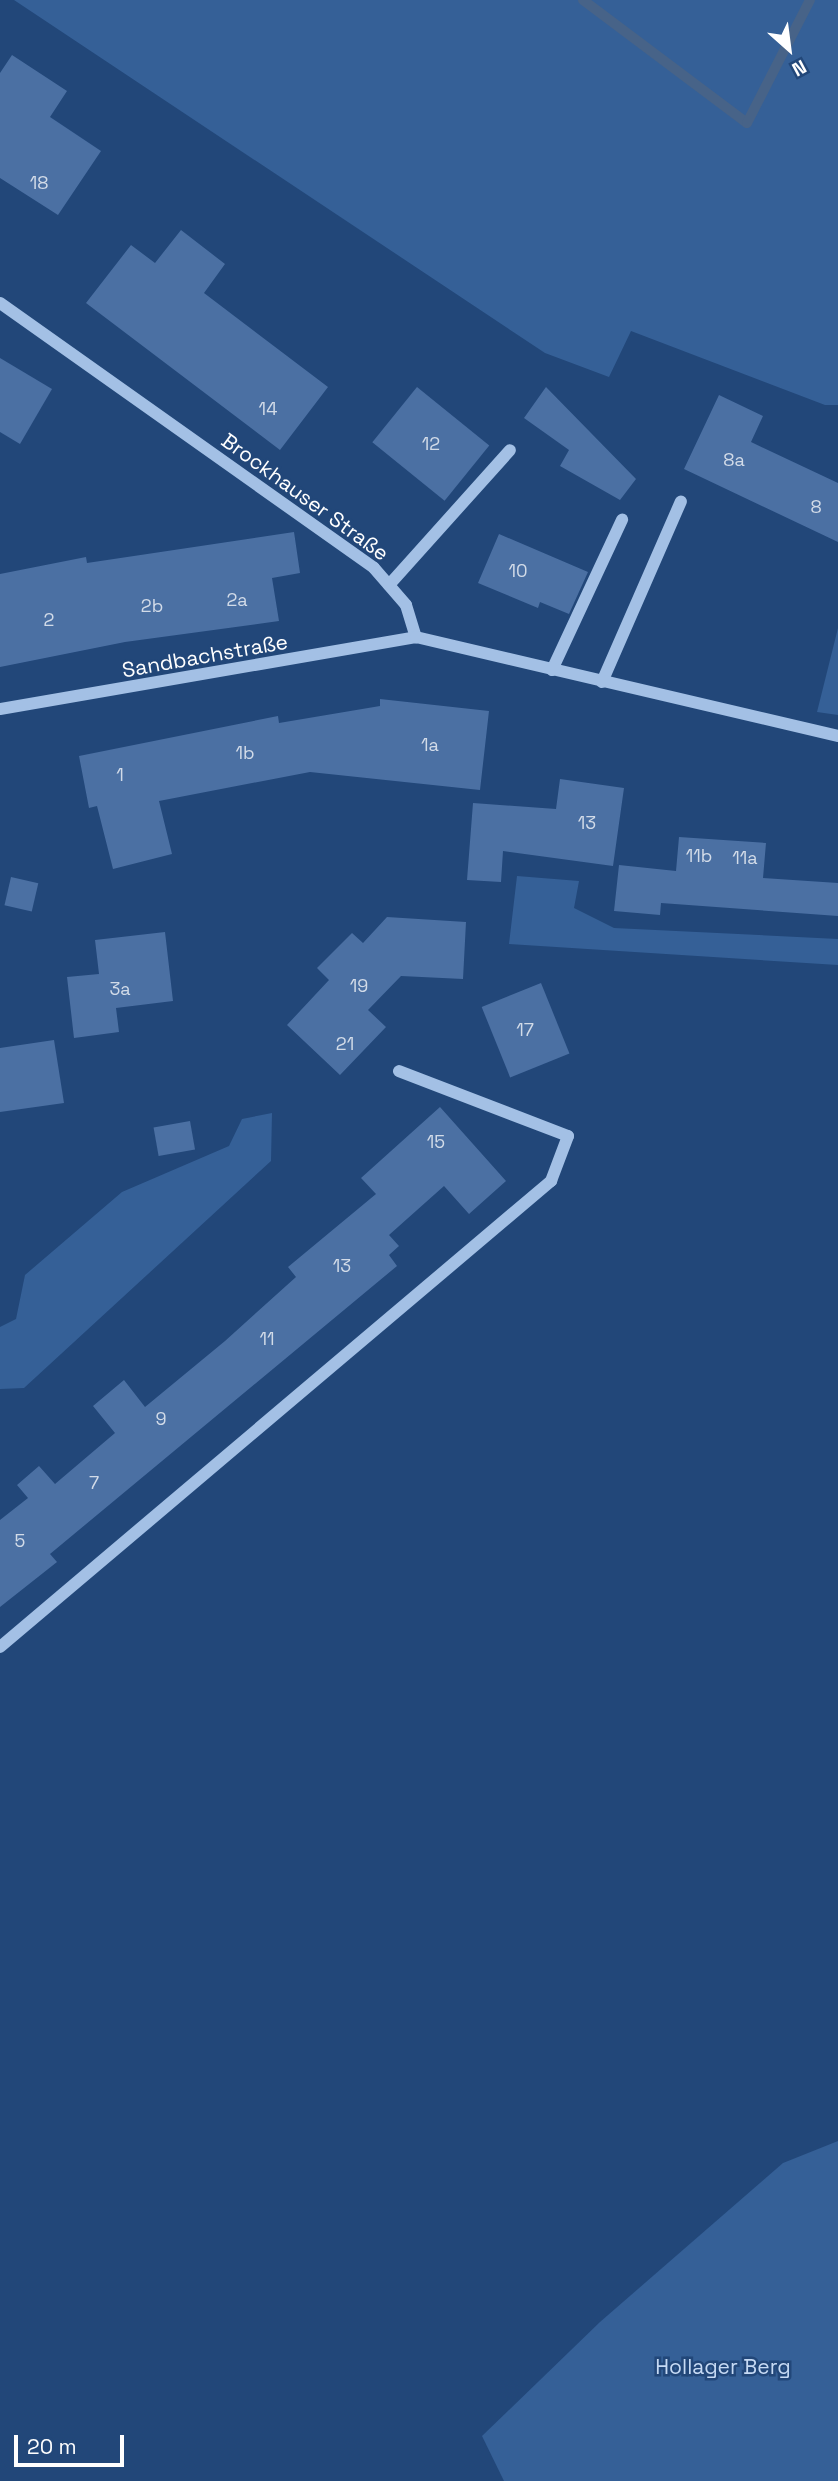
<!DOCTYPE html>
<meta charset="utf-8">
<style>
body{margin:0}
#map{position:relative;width:838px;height:2481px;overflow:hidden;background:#224779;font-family:"Space Grotesk",sans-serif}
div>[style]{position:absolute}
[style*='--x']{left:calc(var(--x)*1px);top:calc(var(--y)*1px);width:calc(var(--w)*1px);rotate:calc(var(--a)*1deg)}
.green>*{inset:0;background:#356097}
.stream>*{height:10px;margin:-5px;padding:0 5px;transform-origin:5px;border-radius:5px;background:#476388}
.building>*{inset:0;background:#4b70a3;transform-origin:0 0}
.minor>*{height:12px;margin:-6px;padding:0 6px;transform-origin:6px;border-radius:6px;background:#a3c0e5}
span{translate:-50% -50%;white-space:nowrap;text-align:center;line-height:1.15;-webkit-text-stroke:5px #224779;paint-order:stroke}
.number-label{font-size:18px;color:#d2dbe8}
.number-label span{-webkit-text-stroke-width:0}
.street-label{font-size:21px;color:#fff}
.park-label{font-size:21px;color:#c6daf4}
.north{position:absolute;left:754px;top:14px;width:70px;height:70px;-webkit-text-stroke:5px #224779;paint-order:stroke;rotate:152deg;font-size:19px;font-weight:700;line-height:28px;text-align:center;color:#fff}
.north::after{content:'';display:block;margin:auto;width:24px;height:32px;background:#fff;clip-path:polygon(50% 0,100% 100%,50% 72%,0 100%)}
.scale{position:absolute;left:14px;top:2435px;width:110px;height:32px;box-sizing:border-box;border:4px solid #fff;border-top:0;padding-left:9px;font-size:21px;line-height:24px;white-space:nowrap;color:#fff;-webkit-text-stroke:5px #224779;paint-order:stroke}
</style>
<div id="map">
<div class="green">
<i style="clip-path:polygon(14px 0,838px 0,838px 405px,825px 405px,631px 331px,609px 377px,545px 353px)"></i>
<i style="clip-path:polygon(838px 628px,838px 715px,817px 712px)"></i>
<i style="clip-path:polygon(517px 876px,579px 881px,574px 908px,614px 928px,838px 939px,838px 965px,509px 944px)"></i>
<i style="clip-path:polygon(272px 1113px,271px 1161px,24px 1388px,0 1389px,0 1327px,16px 1319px,25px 1275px,122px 1192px,229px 1146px,242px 1119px)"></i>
<i style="clip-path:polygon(838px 2141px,838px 2481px,504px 2481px,482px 2436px,600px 2322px,783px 2163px)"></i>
</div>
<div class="stream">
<i style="--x:583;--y:0;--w:205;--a:36.9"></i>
<i style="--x:747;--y:123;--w:138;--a:-62.9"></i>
</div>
<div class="building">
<i style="clip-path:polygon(12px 55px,67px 91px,50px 117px,101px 151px,58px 215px,0 178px,0 73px)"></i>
<i style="clip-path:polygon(181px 230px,225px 264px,204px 293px,328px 387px,280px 450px,86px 303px,131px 245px,155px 263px)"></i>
<i style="clip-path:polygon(0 358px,52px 389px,20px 444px,0 432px)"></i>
<i style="left:417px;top:387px;width:93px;height:71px;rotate:39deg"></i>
<i style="clip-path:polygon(546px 387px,636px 479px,620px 500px,560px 466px,569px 450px,524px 418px)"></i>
<i style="clip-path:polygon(719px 395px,763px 416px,751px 442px,838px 483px,838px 542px,684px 469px)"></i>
<i style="clip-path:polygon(294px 532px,300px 573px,272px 578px,279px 621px,125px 642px,0 667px,0 574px,86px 557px,87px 563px)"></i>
<i style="clip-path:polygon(499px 534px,588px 572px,569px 614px,540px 602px,538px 608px,478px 583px)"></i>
<i style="clip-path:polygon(380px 699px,489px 711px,480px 790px,310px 772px,159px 801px,172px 854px,113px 869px,97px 806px,89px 808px,79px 756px,278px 716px,279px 723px,380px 706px)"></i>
<i style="clip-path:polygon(560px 779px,624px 788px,613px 866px,503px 851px,501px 882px,467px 880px,473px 803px,556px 809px)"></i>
<i style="clip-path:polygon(679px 837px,766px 843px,763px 878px,838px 883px,838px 916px,661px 903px,660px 915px,614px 911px,619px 865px,676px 871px)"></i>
<i style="left:11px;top:877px;width:28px;height:29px;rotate:13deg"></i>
<i style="clip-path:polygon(387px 917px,466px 922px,463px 979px,401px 976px,368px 1010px,386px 1027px,340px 1075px,287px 1025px,329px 980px,317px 968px,352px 933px,363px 943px)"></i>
<i style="clip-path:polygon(165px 932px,173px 1001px,116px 1008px,119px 1032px,74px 1038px,67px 977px,99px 974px,95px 940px)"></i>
<i style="left:541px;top:983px;width:76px;height:64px;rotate:68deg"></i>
<i style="clip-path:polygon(54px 1040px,64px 1103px,0 1112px,0 1048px)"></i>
<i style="clip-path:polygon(440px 1107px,506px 1181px,469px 1214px,444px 1186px,389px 1235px,399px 1246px,389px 1255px,397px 1266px,50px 1554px,57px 1562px,0 1607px,0 1520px,28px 1498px,17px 1485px,39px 1466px,55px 1484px,115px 1433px,93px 1406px,124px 1380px,145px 1407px,225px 1341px,296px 1277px,288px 1267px,376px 1194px,361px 1178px)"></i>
<i style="left:190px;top:1121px;width:29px;height:37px;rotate:80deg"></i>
</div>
<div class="minor">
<i style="--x:0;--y:303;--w:458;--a:35.3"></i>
<i style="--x:374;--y:568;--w:49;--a:49.1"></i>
<i style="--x:406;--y:605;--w:34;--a:73"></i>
<i style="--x:389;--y:585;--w:181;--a:-48.1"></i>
<i style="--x:552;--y:670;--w:166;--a:-65"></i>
<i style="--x:602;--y:682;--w:197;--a:-66.4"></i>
<i style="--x:0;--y:709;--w:422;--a:-9.8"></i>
<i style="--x:416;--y:637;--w:433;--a:13.2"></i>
<i style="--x:0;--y:1647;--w:722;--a:-40.22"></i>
<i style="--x:551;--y:1181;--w:48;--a:-69.3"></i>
<i style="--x:568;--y:1136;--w:181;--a:-159"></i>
</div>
<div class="number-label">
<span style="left:39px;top:183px">18</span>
<span style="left:268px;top:409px">14</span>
<span style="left:431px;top:444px">12</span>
<span style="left:734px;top:460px">8a</span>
<span style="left:816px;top:507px">8</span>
<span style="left:518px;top:571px">10</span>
<span style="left:237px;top:600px">2a</span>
<span style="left:152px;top:606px">2b</span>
<span style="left:49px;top:620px">2</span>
<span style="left:430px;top:745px">1a</span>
<span style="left:245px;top:753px">1b</span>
<span style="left:120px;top:775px">1</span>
<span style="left:587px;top:823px">13</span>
<span style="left:699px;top:856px">11b</span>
<span style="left:745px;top:858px">11a</span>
<span style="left:359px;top:986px">19</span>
<span style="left:120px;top:989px">3a</span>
<span style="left:525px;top:1030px">17</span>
<span style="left:345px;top:1044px">21</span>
<span style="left:436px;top:1142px">15</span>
<span style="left:342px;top:1266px">13</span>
<span style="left:267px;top:1339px">11</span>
<span style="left:161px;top:1419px">9</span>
<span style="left:94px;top:1483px">7</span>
<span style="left:20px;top:1541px">5</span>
</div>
<div class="street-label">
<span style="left:305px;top:497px;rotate:36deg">Brockhauser Straße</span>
<span style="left:205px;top:656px;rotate:-10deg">Sandbachstraße</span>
</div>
<div class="park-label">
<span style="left:723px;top:2367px">Hollager Berg</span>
</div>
<div class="north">N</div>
<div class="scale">20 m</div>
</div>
